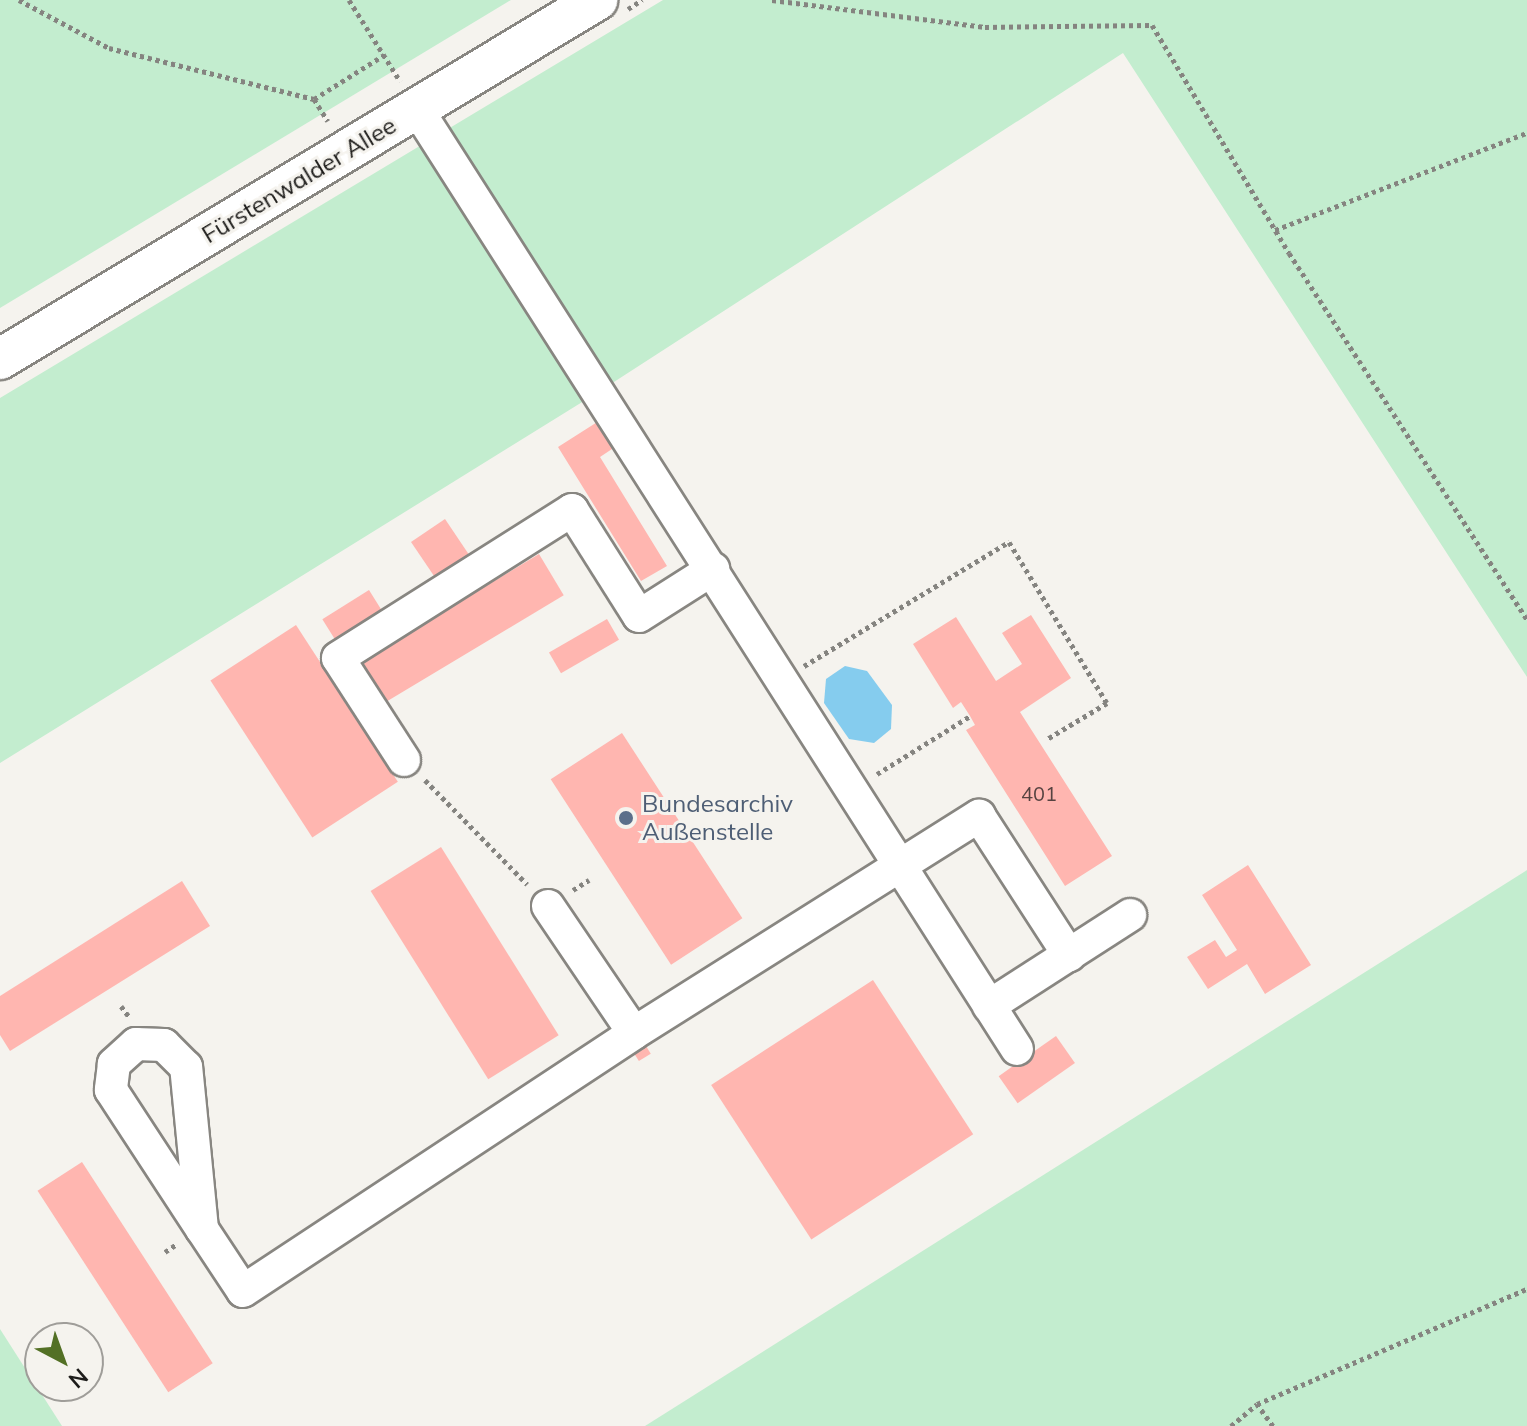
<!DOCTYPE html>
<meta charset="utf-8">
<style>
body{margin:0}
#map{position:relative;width:1527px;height:1426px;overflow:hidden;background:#f5f3ee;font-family:Mulish,sans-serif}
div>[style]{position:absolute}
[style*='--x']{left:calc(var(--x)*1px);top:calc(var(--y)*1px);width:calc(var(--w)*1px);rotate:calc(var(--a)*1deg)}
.green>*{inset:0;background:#c3edcf}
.water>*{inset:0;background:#85ccee}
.building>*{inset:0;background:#ffb6b0;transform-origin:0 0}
.path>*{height:5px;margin-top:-2.5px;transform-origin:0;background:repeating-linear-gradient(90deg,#858480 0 4px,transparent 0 8px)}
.roads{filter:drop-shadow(2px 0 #888681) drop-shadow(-2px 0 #888681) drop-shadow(0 2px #888681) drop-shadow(0 -2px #888681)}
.minor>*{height:32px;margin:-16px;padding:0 16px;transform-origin:16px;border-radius:16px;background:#fff}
.major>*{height:40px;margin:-20px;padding:0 20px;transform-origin:20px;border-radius:20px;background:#fff}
.dots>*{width:22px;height:22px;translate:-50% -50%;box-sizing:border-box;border:4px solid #f5f3ee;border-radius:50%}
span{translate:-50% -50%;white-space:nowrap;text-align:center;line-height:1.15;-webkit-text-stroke:6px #f5f3ee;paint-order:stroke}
.number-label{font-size:20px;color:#564240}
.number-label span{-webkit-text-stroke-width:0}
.street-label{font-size:24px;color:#1d1c1a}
.service-label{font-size:24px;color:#4e5e75}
.left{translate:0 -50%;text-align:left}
.north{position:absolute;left:24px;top:1322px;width:80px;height:80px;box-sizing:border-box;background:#f5f3ee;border:2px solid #9f9d99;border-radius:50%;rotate:139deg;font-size:22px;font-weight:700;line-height:32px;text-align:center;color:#1d1c1a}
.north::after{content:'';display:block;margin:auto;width:28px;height:36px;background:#537025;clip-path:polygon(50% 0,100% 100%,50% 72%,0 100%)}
</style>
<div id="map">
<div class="green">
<i style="clip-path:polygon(0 0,511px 0,0 308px)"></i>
<i style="clip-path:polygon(663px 0,1527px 0,1527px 677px,1123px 53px,600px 391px,0 763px,0 398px)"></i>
<i style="clip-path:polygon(1527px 870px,1527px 1426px,645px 1426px)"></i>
<i style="clip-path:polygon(0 1329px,62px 1426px,0 1426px)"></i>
</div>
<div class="water">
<i style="clip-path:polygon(845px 666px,867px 671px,892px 705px,891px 729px,874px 743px,849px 739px,824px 703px,826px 679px)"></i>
</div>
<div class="building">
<i style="clip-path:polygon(602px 419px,618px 445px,600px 457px,667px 566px,641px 581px,558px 447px)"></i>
<i style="left:445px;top:519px;width:43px;height:41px;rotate:56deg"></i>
<i style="left:539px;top:554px;width:48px;height:208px;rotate:59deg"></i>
<i style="left:369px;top:590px;width:28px;height:55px;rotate:58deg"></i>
<i style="clip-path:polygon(1031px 615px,1071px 678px,1020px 712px,1112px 856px,1065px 886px,966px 730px,975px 725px,970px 716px,961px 702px,953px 708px,913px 644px,956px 617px,996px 681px,1022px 664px,1002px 633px)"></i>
<i style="left:607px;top:619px;width:24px;height:67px;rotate:60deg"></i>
<i style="left:296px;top:625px;width:187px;height:102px;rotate:57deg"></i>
<i style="left:622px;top:733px;width:221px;height:85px;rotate:57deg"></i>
<i style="left:441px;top:847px;width:222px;height:83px;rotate:58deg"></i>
<i style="clip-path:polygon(1248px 865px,1311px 965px,1265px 994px,1247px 964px,1208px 989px,1187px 957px,1215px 940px,1226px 957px,1237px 950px,1202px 895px)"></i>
<i style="clip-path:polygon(182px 881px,210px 926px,10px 1051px,0 1035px,0 996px)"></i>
<i style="left:873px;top:980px;width:184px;height:193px;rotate:57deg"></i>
<i style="left:1056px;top:1036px;width:33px;height:70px;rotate:55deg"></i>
<i style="left:646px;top:1046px;width:9px;height:14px;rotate:58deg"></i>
<i style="left:82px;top:1162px;width:240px;height:53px;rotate:57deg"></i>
</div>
<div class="path">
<i style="--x:19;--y:0;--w:102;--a:28.1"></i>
<i style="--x:109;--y:48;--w:211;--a:14"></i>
<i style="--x:314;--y:99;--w:26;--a:58"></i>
<i style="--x:349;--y:0;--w:96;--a:57.8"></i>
<i style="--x:772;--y:0;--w:215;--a:7.2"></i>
<i style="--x:985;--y:27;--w:167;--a:-0.7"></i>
<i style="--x:1152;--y:25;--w:266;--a:59"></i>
<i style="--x:1289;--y:253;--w:437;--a:57"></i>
<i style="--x:628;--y:9;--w:17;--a:-33"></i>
<i style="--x:314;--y:99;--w:83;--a:-32.2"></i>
<i style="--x:1275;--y:230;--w:270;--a:-21.1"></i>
<i style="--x:804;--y:666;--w:240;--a:-31.2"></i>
<i style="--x:1009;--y:542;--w:188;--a:58.7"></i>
<i style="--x:1107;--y:703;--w:70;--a:149"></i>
<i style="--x:877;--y:774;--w:110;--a:-31.9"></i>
<i style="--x:425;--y:780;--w:146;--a:45.6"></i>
<i style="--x:573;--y:890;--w:19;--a:-32"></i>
<i style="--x:121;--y:1006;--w:15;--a:53"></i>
<i style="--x:165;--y:1252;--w:14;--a:-34"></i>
<i style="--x:1231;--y:1426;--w:34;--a:-40"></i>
<i style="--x:1273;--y:1426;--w:27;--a:-126"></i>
<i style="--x:1257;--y:1404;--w:293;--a:-23.1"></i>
</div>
<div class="roads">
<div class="minor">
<i style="--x:417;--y:109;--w:1115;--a:57.45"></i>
<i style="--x:404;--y:760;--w:121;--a:-122.9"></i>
<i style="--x:338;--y:658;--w:277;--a:-32.3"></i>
<i style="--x:572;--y:510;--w:125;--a:57.7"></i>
<i style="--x:639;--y:616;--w:88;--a:-32.4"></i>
<i style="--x:548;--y:906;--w:153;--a:55.9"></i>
<i style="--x:989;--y:1006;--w:168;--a:-32.8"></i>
<i style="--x:202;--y:1229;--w:163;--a:-95.6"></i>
<i style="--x:186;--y:1067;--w:31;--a:-135"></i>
<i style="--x:164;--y:1045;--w:28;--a:-178"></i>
<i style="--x:136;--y:1044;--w:30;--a:138"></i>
<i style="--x:114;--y:1064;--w:26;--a:97"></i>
<i style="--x:111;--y:1090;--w:166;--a:56.8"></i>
<i style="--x:202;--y:1229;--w:74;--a:56.5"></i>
<i style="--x:243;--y:1291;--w:468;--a:-33.4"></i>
<i style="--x:634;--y:1033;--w:408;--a:-32.2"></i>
<i style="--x:979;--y:816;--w:166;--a:57.1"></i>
</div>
<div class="major">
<i style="--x:0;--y:359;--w:697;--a:-31.02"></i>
</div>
</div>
<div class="dots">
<i style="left:626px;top:818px;background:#5c6f8a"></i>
</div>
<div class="number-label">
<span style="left:1039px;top:793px">401</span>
</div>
<div class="street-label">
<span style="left:299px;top:180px;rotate:-31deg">Fürstenwalder Allee</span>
</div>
<div class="service-label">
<span class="left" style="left:642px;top:818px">Bundesarchiv<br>Außenstelle</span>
</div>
<div class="north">N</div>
</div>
